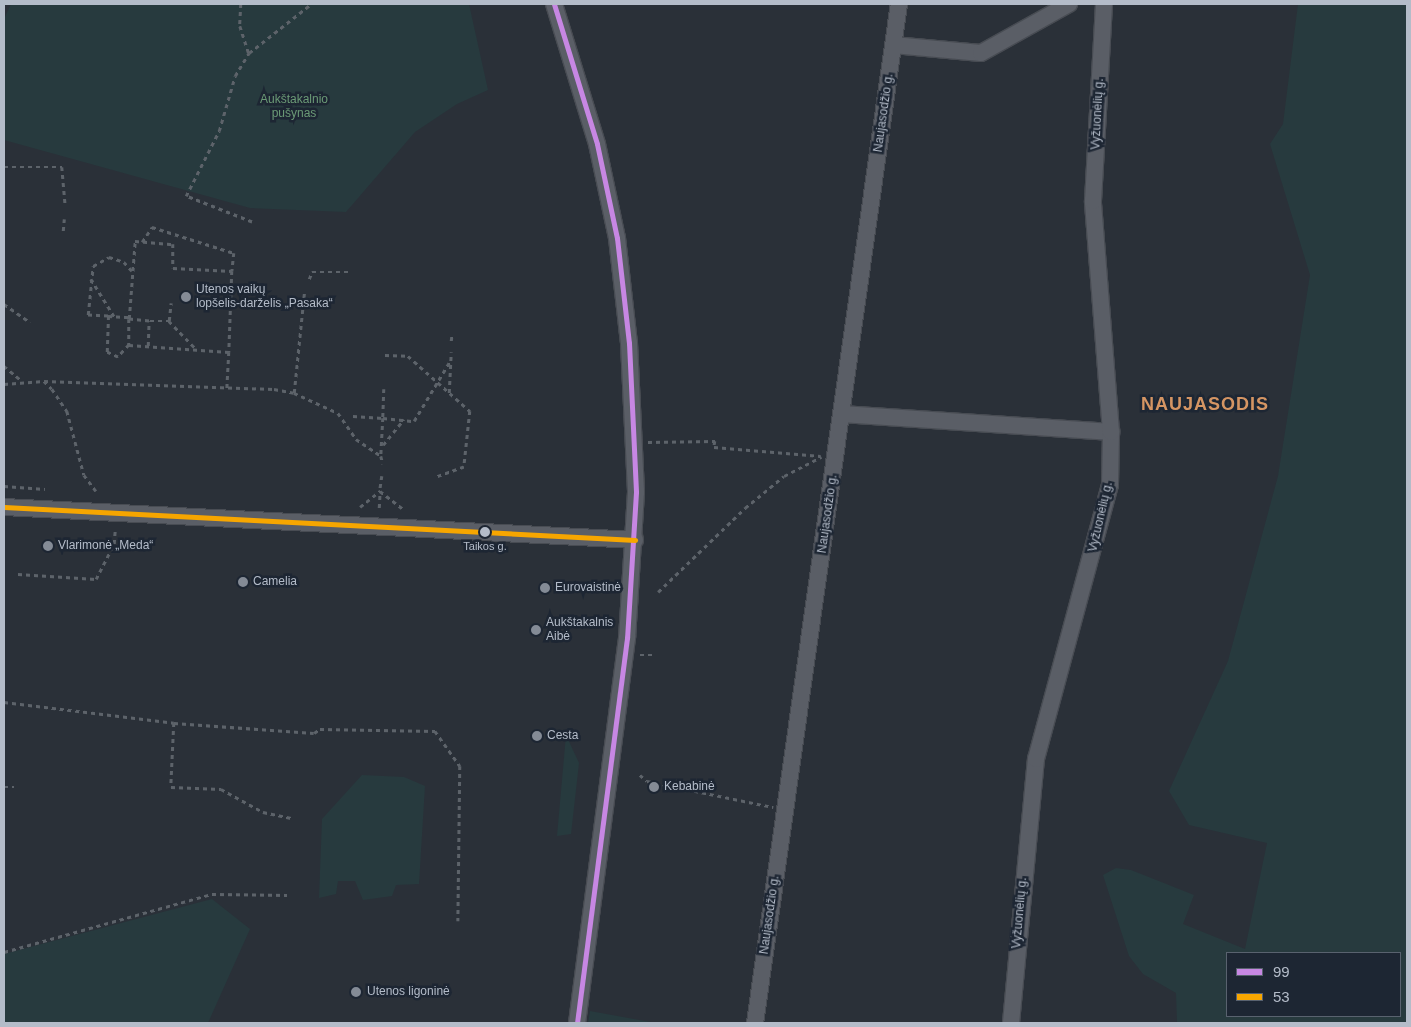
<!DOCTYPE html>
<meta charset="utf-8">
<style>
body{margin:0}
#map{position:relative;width:1411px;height:1027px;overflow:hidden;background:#2a3038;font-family:Arial,sans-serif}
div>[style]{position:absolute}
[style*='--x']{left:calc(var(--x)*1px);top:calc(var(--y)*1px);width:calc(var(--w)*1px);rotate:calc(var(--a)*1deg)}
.green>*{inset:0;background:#273a3e}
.path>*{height:2.5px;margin-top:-1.25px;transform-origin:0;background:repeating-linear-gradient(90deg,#5d636a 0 4px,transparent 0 8px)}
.roads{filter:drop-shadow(1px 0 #484c53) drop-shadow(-1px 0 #484c53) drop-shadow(0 1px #484c53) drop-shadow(0 -1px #484c53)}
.minor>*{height:16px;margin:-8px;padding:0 8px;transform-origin:8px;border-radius:8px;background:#5a5e66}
.bus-1>*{height:5px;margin:-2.5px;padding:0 2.5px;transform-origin:2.5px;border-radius:2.5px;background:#c787e3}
.bus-2>*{height:5px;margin:-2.5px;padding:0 2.5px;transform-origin:2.5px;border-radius:2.5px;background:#f7a600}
.dots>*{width:14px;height:14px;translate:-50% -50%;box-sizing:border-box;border:2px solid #1d2633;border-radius:50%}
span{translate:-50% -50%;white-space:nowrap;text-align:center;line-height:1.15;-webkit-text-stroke:5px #1d2633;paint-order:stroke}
.bus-label{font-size:11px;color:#b4bcc9}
.park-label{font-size:12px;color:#6b9a76}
.street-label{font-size:12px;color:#b4bcc9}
.poi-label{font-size:12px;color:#b4bcc9}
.left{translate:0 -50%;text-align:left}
.district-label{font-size:18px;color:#d59563;font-weight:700;letter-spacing:1px}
.frame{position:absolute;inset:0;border:5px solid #b4bcc9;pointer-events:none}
.legend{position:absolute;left:1226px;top:952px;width:175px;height:65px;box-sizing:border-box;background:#1d2633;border:1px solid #59626f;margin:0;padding:6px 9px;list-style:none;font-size:15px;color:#b4bcc9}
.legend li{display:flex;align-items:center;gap:10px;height:25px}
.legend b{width:25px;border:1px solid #59626f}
</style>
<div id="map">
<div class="green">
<i style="clip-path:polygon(11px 4px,469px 4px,488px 90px,457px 104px,415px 132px,346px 212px,250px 208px,4px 140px,4px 19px)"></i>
<i style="clip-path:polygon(evenodd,1298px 4px,1407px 4px,1407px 1023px,1177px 1023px,1176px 993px,1143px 974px,1129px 956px,1103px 875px,1116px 868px,1131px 870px,1194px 895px,1183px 924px,1245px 949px,1267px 843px,1189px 825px,1169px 791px,1228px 661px,1278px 476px,1310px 275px,1270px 144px,1283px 124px,1298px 4px,1227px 953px,1400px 953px,1400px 1016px,1227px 1016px,1227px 953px)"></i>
<i style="clip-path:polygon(566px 735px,579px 763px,571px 834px,557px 836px)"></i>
<i style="clip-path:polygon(362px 775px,404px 777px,425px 786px,419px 884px,396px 885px,392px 896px,363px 900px,355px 881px,338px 881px,336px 894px,319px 898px,322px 819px)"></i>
<i style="clip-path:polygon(212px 899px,250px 929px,208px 1023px,4px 1023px,4px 954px)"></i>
<i style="clip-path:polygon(590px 1011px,656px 1023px,588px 1023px)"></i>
</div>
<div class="path">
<i style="--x:241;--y:4;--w:22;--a:93"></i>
<i style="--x:240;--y:26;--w:28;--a:72"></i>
<i style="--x:4;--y:167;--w:58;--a:0"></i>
<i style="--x:62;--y:167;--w:37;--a:85"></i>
<i style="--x:252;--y:222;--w:71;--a:-158.5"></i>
<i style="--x:186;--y:196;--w:73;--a:-63.1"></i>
<i style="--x:219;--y:131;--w:57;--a:-73.8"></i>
<i style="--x:235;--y:76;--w:27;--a:-59"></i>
<i style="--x:249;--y:53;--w:79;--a:-38.3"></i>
<i style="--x:63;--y:231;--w:12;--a:-85"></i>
<i style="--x:142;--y:242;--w:18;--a:-56"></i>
<i style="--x:152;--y:227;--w:86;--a:17.6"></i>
<i style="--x:234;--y:253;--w:18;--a:96"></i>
<i style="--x:91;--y:279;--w:44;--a:58.1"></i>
<i style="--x:309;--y:279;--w:8;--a:-67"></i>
<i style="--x:312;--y:272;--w:36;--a:0"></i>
<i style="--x:4;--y:304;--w:32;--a:35"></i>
<i style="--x:108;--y:316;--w:20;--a:-177"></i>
<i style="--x:88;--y:315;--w:49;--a:-84.2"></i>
<i style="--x:93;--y:266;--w:18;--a:-29"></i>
<i style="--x:109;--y:257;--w:16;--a:18"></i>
<i style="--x:124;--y:262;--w:12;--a:48"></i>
<i style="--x:129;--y:319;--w:78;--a:-85.6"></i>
<i style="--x:135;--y:241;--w:38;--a:5"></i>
<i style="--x:173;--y:244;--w:24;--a:90"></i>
<i style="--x:173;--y:268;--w:59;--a:2.9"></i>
<i style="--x:232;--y:271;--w:81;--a:92.1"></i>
<i style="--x:150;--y:321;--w:19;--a:0"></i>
<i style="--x:169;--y:321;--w:37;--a:46"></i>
<i style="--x:169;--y:321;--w:18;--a:-84"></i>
<i style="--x:451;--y:341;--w:8;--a:-83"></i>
<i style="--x:129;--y:345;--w:16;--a:133"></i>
<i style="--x:118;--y:357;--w:12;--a:-156"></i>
<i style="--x:107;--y:352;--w:36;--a:-88"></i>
<i style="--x:108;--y:316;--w:22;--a:3"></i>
<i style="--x:148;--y:346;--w:25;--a:-88"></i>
<i style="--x:149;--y:321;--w:20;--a:-174"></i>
<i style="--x:129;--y:319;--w:26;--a:90"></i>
<i style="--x:129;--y:345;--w:100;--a:4"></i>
<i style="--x:229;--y:352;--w:38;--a:93"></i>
<i style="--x:385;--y:355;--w:23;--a:2"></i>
<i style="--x:408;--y:356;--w:83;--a:41.6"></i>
<i style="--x:470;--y:411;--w:56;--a:96.1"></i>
<i style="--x:464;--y:467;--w:29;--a:160"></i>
<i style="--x:4;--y:366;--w:23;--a:40"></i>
<i style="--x:44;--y:381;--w:230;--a:2"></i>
<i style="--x:274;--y:389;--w:20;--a:11"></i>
<i style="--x:294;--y:393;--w:48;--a:24.4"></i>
<i style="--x:338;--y:413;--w:32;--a:55"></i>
<i style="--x:356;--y:439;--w:30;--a:34"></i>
<i style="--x:381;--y:456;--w:8;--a:76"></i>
<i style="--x:4;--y:384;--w:40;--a:-4.3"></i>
<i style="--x:44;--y:381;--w:11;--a:45"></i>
<i style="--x:52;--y:389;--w:27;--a:56"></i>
<i style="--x:67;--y:411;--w:66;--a:75.1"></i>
<i style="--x:84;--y:475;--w:20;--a:53"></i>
<i style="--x:384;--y:389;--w:29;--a:92"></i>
<i style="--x:383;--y:418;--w:31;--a:6"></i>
<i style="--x:414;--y:421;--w:70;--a:-59"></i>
<i style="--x:294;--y:393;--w:100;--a:-84.2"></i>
<i style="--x:449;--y:393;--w:41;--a:-87.2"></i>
<i style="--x:353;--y:416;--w:30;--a:4"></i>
<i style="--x:383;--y:418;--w:38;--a:93"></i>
<i style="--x:648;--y:442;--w:67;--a:-0.9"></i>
<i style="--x:715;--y:441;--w:6;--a:99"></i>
<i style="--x:714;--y:447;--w:107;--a:4.8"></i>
<i style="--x:383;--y:445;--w:33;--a:-51"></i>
<i style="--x:382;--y:476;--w:15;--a:98"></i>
<i style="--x:380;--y:491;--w:29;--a:38"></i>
<i style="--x:4;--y:486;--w:41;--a:4.2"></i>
<i style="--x:360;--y:507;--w:26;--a:-39"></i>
<i style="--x:379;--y:508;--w:17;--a:-87"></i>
<i style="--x:18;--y:574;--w:78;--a:3.7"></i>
<i style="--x:96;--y:579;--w:39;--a:-63"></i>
<i style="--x:114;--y:544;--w:16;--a:-86"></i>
<i style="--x:658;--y:592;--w:121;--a:-44"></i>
<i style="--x:745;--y:508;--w:50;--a:-39.4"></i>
<i style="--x:784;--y:476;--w:42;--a:-27.2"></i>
<i style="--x:640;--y:655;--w:12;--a:0"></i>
<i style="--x:4;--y:702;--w:171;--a:7"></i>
<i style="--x:174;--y:723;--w:64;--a:92.7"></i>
<i style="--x:171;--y:787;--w:50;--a:2.3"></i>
<i style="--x:221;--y:789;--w:48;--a:28.7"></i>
<i style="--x:263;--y:812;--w:30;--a:12"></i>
<i style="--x:174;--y:723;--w:140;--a:4.1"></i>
<i style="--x:314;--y:733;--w:7;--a:-34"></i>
<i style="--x:320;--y:729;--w:115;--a:1"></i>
<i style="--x:435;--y:731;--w:43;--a:54.5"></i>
<i style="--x:460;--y:766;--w:155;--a:90.7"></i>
<i style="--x:640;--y:775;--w:9;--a:41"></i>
<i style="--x:647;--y:781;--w:129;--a:11.7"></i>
<i style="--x:4;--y:787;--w:10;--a:0"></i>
<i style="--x:4;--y:952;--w:216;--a:-15.6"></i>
<i style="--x:212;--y:894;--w:75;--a:0.8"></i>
</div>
<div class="roads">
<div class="minor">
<i style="--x:554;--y:4;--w:146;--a:72.9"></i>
<i style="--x:597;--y:144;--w:96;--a:78"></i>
<i style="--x:617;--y:238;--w:106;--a:83.5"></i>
<i style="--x:629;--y:343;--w:149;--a:87.3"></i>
<i style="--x:636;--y:492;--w:146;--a:93.5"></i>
<i style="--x:627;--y:638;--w:388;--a:97.4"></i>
<i style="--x:893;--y:45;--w:88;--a:5.2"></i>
<i style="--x:981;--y:53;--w:101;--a:-29.1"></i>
<i style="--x:842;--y:414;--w:270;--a:3.8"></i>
<i style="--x:4;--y:507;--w:632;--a:2.99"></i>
<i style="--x:755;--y:1023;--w:1029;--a:-81.96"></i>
<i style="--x:1011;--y:1023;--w:265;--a:-84.6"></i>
<i style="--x:1036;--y:759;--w:284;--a:-74.9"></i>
<i style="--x:1110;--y:485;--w:53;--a:-88.9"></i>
<i style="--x:1111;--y:432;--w:232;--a:-94.5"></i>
<i style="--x:1093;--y:201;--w:197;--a:-86.8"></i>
</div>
</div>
<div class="bus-1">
<i style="--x:554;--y:4;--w:146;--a:72.9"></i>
<i style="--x:597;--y:144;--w:96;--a:78"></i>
<i style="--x:617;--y:238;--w:106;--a:83.5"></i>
<i style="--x:629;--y:343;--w:149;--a:87.3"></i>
<i style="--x:636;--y:492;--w:146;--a:93.5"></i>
<i style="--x:627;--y:638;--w:388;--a:97.4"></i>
</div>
<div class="bus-2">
<i style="--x:4;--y:507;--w:632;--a:2.99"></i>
</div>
<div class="dots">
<i style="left:186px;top:297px;background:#848b96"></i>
<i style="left:485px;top:532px;background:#b4bcc9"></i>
<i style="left:48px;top:546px;background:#848b96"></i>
<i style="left:243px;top:582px;background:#848b96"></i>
<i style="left:545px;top:588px;background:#848b96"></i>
<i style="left:536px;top:630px;background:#848b96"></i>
<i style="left:537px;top:736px;background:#848b96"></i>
<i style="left:654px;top:787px;background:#848b96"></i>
<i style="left:356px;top:992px;background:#848b96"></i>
</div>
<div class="bus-label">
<span style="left:485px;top:546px">Taikos g.</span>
</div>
<div class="park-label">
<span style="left:294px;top:107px">Aukštakalnio<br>pušynas</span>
</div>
<div class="street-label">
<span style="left:884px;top:113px;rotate:-82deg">Naujasodžio g.</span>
<span style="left:1098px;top:114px;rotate:-87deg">Vyžuonėlių g.</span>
<span style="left:828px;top:514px;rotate:-82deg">Naujasodžio g.</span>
<span style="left:1101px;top:517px;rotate:-77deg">Vyžuonėlių g.</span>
<span style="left:1020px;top:913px;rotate:-85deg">Vyžuonėlių g.</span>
<span style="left:770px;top:915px;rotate:-82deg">Naujasodžio g.</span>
</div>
<div class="poi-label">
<span class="left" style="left:196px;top:297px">Utenos vaikų<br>lopšelis-darželis „Pasaka“</span>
<span class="left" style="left:58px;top:546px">Vlarimonė „Meda“</span>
<span class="left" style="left:253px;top:582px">Camelia</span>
<span class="left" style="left:555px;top:588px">Eurovaistinė</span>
<span class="left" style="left:546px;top:630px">Aukštakalnis<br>Aibė</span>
<span class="left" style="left:547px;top:736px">Cesta</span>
<span class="left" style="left:664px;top:787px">Kebabinė</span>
<span class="left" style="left:367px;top:992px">Utenos ligoninė</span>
</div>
<div class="district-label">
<span style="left:1205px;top:404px">NAUJASODIS</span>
</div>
<div class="frame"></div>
<ul class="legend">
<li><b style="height:6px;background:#c787e3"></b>99</li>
<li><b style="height:6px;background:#f7a600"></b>53</li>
</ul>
</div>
